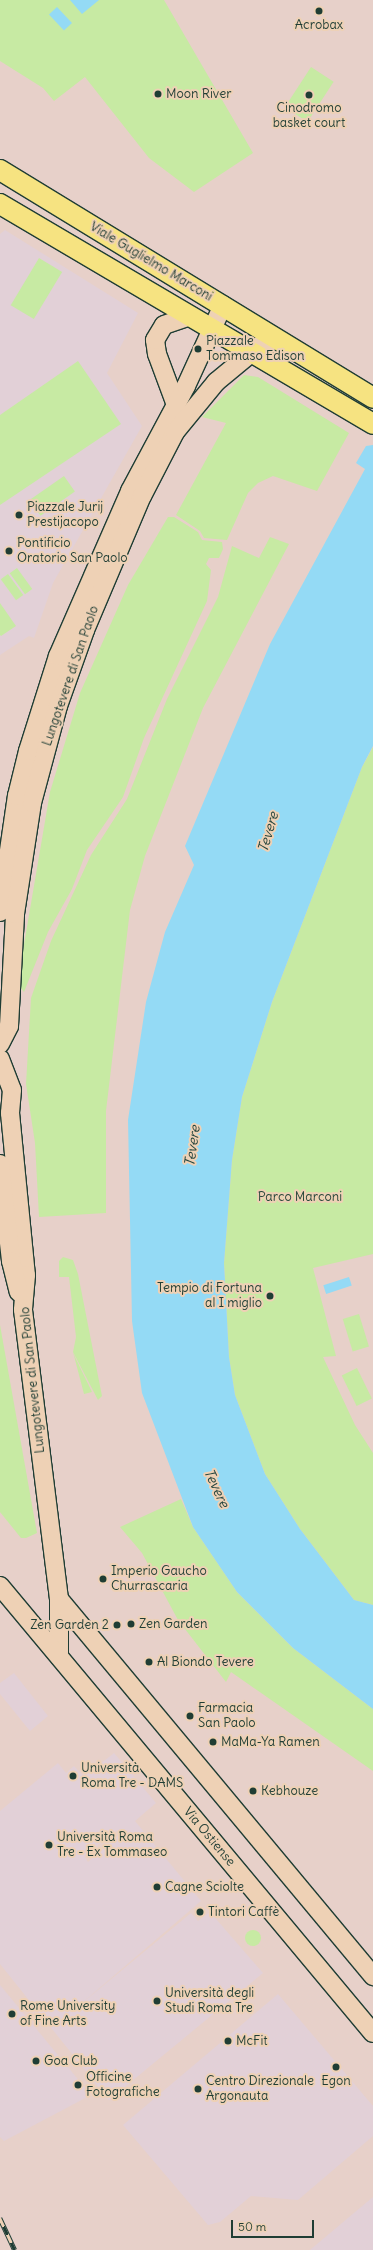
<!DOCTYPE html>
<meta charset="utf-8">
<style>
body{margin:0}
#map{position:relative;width:373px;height:2250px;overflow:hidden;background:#e7d0c9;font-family:Delius,sans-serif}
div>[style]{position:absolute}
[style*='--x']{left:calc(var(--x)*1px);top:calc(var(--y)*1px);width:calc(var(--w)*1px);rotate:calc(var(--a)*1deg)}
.built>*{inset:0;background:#e2d0d7}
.green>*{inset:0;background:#c7eaa3;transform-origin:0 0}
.round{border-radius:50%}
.water>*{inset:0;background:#94daf5;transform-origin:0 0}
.roads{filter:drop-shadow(1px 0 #1f3d34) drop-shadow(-1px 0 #1f3d34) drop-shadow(0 1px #1f3d34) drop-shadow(0 -1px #1f3d34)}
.secondary>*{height:18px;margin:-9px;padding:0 9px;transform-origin:9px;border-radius:9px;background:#eed1b5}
.primary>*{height:20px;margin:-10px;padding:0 10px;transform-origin:10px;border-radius:10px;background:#f6e381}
.rail>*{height:4.5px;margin-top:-2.25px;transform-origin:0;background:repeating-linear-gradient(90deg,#eed1b5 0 9px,#1f3d34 0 18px);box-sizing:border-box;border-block:1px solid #1f3d34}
.dots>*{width:11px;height:11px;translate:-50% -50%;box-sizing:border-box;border:2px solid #eed1b5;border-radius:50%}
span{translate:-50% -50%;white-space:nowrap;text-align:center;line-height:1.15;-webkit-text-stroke:4px #eed1b5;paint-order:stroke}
.poi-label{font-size:13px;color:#1f3d34}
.left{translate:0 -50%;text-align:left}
.right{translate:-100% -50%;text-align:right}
.street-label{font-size:13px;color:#1f3d34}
.park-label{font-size:13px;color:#27463a}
.water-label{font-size:14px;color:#25453e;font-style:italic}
.scale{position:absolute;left:231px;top:2220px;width:83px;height:18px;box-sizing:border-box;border:2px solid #1f3d34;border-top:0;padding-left:5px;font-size:12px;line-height:14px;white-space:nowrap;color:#1f3d34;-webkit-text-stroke:3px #eed1b5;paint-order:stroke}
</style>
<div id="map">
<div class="built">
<i style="clip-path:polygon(5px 230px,138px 313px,107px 373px,142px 426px,53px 583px,34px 638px,29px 636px,0 655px,0 234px)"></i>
<i style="clip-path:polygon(14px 1673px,48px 1716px,30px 1731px,0 1694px,0 1683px)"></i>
<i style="clip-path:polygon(evenodd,114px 1753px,156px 1803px,135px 1821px,201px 1901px,75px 2009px,191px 1913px,198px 1921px,210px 1912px,263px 1973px,109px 2100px,0 1964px,0 1811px,58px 1763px,66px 1773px,74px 1766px,84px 1777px,114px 1753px,116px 1830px,120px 1834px,88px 1862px,84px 1856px,116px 1830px)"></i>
<i style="clip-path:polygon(0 1985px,91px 2095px,4px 2141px,0 2137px)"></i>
<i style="clip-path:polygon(278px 1994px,373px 2106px,373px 2136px,298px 2200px,251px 2196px,220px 2222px,208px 2225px,123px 2125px)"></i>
<i style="clip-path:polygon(373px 2197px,373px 2250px,310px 2250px,323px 2239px)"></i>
</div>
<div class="green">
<i style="clip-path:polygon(0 0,164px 0,253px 153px,194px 192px,149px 158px,85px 77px,54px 101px,43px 88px,0 61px)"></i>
<i style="left:311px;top:67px;width:27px;height:48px;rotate:33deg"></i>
<i style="left:39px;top:258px;width:27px;height:55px;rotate:31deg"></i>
<i style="clip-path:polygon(78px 361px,121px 424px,0 505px,0 415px)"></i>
<i style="clip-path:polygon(244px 375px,258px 377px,349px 433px,317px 491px,273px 476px,258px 483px,248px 493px,227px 540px,204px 538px,200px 531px,176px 515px,226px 423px,202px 417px)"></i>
<i style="left:64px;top:476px;width:19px;height:42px;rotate:55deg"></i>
<i style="clip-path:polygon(168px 517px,174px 517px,198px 532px,202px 540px,222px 542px,223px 549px,219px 558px,209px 558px,206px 564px,211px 570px,207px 601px,144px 738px,123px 797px,87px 850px,72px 889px,48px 932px,24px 992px,20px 987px,22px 956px,50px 792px,80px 693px,128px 585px)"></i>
<i style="clip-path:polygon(270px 537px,289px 544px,203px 708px,145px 856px,130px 910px,106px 1111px,106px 1213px,39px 1217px,35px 1143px,26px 1084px,31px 998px,51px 941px,91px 855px,127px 799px,167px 699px,218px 597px,232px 546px,259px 558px)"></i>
<i style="left:17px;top:568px;width:26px;height:9px;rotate:54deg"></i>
<i style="left:8px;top:574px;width:26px;height:9px;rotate:54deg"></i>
<i style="clip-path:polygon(0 603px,16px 626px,1px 636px,0 635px)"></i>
<i style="clip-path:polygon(373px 747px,373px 1254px,313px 1268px,336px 1356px,323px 1357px,355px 1425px,373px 1453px,373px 1605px,354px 1600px,300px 1529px,265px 1474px,235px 1395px,229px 1357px,224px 1263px,232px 1160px,242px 1097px,272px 1002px,362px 767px)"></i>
<i style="clip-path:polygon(63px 1257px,73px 1260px,78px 1274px,102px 1396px,98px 1400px,73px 1352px,76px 1337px,69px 1277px,59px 1277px,59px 1261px)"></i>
<i style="left:359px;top:1314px;width:34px;height:17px;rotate:73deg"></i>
<i style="clip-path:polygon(0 1325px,37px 1533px,26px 1538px,21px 1538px,0 1512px)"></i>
<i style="clip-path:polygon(73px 1352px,75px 1357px,92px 1392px,84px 1394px)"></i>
<i style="left:357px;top:1368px;width:34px;height:17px;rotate:64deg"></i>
<i style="clip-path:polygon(181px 1499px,193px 1527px,237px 1592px,293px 1648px,373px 1709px,373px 1771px,231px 1672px,226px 1682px,178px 1620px,142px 1553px,120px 1527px)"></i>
<i class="round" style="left:245px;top:1930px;width:16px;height:16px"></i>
</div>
<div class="water">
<i style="clip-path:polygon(70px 0,99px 0,82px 14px)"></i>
<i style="left:57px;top:7px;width:22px;height:11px;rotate:47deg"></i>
<i style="clip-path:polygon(373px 445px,373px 746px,362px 767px,272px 1002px,242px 1097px,232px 1160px,224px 1263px,229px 1357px,235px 1395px,265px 1474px,300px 1529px,354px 1600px,373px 1605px,373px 1709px,293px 1648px,237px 1592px,193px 1527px,142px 1393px,132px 1321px,128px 1120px,146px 1002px,165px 932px,194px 865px,185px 846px,270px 644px,365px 469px,356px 463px,366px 446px)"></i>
<i style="left:349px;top:1277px;width:9px;height:27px;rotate:72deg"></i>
</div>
<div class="roads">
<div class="secondary">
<i style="--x:176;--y:405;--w:54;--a:-110.4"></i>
<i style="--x:157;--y:354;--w:14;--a:-98"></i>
<i style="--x:155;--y:340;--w:17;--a:-59"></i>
<i style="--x:164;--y:325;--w:28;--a:-19"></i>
<i style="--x:0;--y:912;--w:117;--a:-81.7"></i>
<i style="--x:17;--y:796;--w:46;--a:-76.3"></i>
<i style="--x:28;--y:751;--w:100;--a:-72.5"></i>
<i style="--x:58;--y:656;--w:180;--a:-66.4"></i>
<i style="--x:130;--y:491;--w:119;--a:-61.9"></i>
<i style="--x:186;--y:386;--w:89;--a:-65.4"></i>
<i style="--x:0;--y:1044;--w:20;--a:-63"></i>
<i style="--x:9;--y:1026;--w:112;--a:-86.9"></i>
<i style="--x:15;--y:914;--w:112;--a:-81.3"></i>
<i style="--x:32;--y:803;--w:100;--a:-75"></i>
<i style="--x:58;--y:706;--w:81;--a:-70.4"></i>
<i style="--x:85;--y:630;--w:146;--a:-67"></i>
<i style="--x:142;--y:496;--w:72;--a:-62.7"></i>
<i style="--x:175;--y:432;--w:65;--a:-50.6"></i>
<i style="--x:216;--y:382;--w:60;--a:-39.6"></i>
<i style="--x:262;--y:344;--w:16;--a:-18"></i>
<i style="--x:0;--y:1059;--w:33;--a:69"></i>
<i style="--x:12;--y:1090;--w:23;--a:95"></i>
<i style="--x:10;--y:1113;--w:163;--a:84.4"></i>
<i style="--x:26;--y:1275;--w:35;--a:95"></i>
<i style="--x:23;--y:1310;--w:291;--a:82.9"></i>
<i style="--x:59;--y:1599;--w:57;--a:90"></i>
<i style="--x:0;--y:1164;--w:98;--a:83.5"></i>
<i style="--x:11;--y:1261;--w:32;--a:76"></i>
<i style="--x:0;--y:1586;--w:582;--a:50.16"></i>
<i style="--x:59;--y:1599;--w:491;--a:50.2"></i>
</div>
<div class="primary">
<i style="--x:0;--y:170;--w:437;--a:31.4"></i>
<i style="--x:0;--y:204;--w:433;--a:30.5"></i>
</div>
</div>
<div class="rail">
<i style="--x:0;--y:2218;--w:35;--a:65"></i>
</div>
<div class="dots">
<i style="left:319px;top:11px;background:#1f3d34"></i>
<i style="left:158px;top:94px;background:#1f3d34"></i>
<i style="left:309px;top:95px;background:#1f3d34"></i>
<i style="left:198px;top:349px;background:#1f3d34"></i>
<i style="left:19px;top:515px;background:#1f3d34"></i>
<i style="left:9px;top:551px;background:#1f3d34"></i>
<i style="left:270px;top:1296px;background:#1f3d34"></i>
<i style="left:103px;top:1579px;background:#1f3d34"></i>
<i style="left:131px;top:1624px;background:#1f3d34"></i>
<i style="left:117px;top:1625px;background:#1f3d34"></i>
<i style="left:149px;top:1662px;background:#1f3d34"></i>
<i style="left:190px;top:1716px;background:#1f3d34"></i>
<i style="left:213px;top:1742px;background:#1f3d34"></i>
<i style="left:73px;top:1776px;background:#1f3d34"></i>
<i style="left:253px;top:1791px;background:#1f3d34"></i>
<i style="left:49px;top:1845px;background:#1f3d34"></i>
<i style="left:157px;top:1887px;background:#1f3d34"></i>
<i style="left:200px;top:1912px;background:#1f3d34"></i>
<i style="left:157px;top:2001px;background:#1f3d34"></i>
<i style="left:12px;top:2014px;background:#1f3d34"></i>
<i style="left:228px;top:2041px;background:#1f3d34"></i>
<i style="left:36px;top:2061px;background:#1f3d34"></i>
<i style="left:336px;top:2067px;background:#1f3d34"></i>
<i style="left:78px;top:2085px;background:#1f3d34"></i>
<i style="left:198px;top:2089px;background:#1f3d34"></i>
</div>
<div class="poi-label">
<span style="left:319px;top:25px">Acrobax</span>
<span class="left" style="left:166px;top:94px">Moon River</span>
<span style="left:309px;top:116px">Cinodromo<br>basket court</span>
<span class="left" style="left:206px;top:349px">Piazzale<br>Tommaso Edison</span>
<span class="left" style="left:27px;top:515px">Piazzale Jurij<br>Prestijacopo</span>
<span class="left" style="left:17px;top:551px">Pontificio<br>Oratorio San Paolo</span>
<span class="right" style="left:262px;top:1296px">Tempio di Fortuna<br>al I miglio</span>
<span class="left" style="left:111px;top:1579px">Imperio Gaucho<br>Churrascaria</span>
<span class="left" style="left:139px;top:1624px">Zen Garden</span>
<span class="right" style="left:109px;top:1625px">Zen Garden 2</span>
<span class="left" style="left:157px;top:1662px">Al Biondo Tevere</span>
<span class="left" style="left:198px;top:1716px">Farmacia<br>San Paolo</span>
<span class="left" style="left:221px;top:1742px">MaMa-Ya Ramen</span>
<span class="left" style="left:81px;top:1776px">Università<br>Roma Tre - DAMS</span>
<span class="left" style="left:261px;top:1791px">Kebhouze</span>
<span class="left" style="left:57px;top:1845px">Università Roma<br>Tre - Ex Tommaseo</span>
<span class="left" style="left:165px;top:1887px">Cagne Sciolte</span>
<span class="left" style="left:208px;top:1912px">Tintori Caffè</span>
<span class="left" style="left:165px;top:2001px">Università degli<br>Studi Roma Tre</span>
<span class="left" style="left:20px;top:2014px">Rome University<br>of Fine Arts</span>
<span class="left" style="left:236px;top:2041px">McFit</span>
<span class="left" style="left:44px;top:2061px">Goa Club</span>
<span class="left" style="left:86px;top:2085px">Officine<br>Fotografiche</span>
<span style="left:336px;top:2081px">Egon</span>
<span class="left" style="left:206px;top:2089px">Centro Direzionale<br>Argonauta</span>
</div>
<div class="street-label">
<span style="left:151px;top:262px;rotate:31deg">Viale Guglielmo Marconi</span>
<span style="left:71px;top:676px;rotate:-71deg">Lungotevere di San Paolo</span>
<span style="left:33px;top:1380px;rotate:-96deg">Lungotevere di San Paolo</span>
<span style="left:209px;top:1837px;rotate:50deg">Via Ostiense</span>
</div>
<div class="park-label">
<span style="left:300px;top:1197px">Parco Marconi</span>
</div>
<div class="water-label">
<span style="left:268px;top:832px;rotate:-74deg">Tevere</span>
<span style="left:192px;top:1146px;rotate:-82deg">Tevere</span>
<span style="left:217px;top:1488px;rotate:65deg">Tevere</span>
</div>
<div class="scale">50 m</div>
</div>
